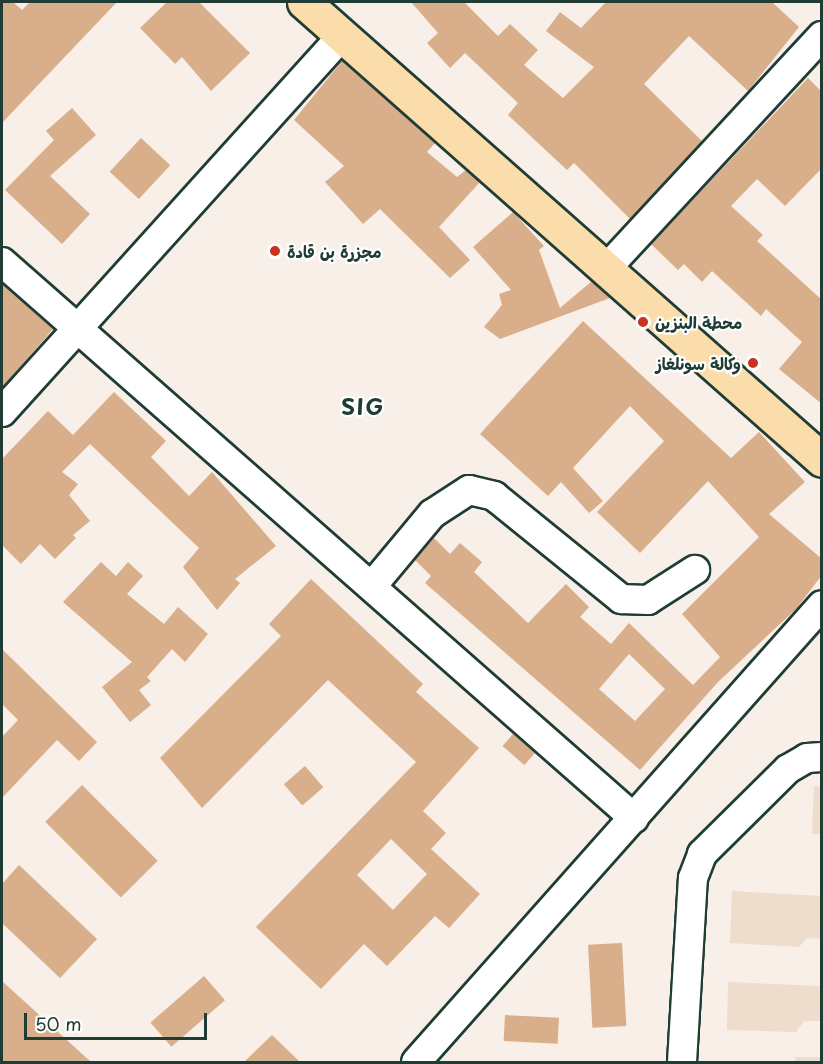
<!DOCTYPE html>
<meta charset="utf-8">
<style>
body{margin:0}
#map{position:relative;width:823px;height:1064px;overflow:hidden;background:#f7efe8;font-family:"Playpen Sans","Playpen Sans Arabic",sans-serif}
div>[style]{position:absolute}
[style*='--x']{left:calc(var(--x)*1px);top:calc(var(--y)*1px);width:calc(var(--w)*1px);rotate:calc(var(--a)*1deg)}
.built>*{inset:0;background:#eedccc;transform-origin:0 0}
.building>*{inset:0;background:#d9ae8a;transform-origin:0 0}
.roads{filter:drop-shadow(2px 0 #1f3d34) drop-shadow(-2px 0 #1f3d34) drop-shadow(0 2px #1f3d34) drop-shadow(0 -2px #1f3d34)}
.minor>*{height:28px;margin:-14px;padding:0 14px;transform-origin:14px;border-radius:14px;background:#fff}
.primary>*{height:33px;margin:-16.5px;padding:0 16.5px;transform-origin:16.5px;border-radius:16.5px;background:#fbdcab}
.dots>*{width:16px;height:16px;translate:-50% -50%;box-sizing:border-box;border:3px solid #fff;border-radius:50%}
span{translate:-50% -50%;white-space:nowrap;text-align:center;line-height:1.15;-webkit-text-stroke:4.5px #fff;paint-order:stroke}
.poi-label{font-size:16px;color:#1f3d34;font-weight:700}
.left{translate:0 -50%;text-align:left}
.right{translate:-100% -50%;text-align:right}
.district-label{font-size:22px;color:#1f3d34;font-weight:700;letter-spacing:1.5px}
.frame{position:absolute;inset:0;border:3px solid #1f3d34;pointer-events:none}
.scale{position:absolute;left:24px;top:1013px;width:183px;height:27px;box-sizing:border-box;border:3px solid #1f3d34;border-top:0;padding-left:8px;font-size:18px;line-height:21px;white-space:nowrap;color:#1f3d34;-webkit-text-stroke:4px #fff;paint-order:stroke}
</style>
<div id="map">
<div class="built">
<i style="clip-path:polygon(814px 786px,821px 787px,821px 834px,812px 834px)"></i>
<i style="clip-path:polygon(732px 891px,821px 896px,821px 939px,807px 938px,799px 947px,730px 943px)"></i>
<i style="clip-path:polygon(728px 982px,821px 986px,821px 1021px,804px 1021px,796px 1032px,727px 1030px)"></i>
<i style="left:795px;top:1057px;width:26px;height:5px"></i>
</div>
<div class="building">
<i style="clip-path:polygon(2px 2px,13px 2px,22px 10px,30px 2px,117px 2px,2px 123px)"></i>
<i style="clip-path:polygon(167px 2px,199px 2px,250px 53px,211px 91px,182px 57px,175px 64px,140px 28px)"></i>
<i style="clip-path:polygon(411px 2px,464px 2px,498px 36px,510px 24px,538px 50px,524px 65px,563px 98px,594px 67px,546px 31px,560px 12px,581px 28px,606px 2px,772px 2px,799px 27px,748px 91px,689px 36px,644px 84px,702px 141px,630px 219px,574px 163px,567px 170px,508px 115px,518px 103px,465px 53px,450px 68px,427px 43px,438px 33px)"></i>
<i style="clip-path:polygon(342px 61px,435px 143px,427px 152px,457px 177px,466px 170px,480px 182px,439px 227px,470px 260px,450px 278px,380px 209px,363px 224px,325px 182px,344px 166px,294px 120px)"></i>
<i style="clip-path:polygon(808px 78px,822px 92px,822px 168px,785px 206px,757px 179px,731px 206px,763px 235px,757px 241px,822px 300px,822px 404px,779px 369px,802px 342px,766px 309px,761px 316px,712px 271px,702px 282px,684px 264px,678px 270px,651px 244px)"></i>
<i style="clip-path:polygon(72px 108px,96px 135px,50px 176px,90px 214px,62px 244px,5px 190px,54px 140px,46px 131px)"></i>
<i style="left:141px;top:138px;width:40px;height:46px;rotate:43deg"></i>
<i style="clip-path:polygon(513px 212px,544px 246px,539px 250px,560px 308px,592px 281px,610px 298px,500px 339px,484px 327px,502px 305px,499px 294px,511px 290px,473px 247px)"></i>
<i style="clip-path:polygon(3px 285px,53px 329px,2px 388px,2px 286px)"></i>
<i style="clip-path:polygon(evenodd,583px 321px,731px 458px,759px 432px,805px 482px,769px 514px,822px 559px,822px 575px,796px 609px,718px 682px,640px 770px,425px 583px,431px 576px,415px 560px,434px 538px,450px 554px,460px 543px,482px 562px,474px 572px,528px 623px,566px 584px,589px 607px,580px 617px,611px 644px,629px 623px,693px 685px,720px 657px,682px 614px,759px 537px,708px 481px,640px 553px,597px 512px,664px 441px,630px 406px,573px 468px,603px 501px,589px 513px,561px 482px,548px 496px,480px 434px,583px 321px,629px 654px,665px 689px,635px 721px,599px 689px,629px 654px)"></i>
<i style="clip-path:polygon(114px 392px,166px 441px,151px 457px,189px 496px,212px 472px,276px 546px,235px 579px,240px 583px,217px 610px,183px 567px,199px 548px,90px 444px,62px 472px,78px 484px,69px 495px,90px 521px,73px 535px,76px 538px,55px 559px,40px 544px,21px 564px,2px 545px,2px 459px,48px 411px,73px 435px)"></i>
<i style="clip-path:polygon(101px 562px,116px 576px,128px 562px,143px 576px,127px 594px,164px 624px,178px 607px,208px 634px,185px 662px,172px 649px,147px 677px,151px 681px,139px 690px,151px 705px,130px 722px,102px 687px,132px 662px,63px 602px)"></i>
<i style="clip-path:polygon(evenodd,311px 579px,423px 684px,416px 692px,479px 748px,423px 811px,446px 833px,431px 849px,480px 894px,449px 928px,435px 916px,387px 966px,364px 944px,321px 989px,256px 927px,416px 762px,328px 680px,202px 808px,160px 758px,281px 636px,269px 624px,311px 579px,391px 839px,427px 874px,393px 910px,357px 875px,391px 839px)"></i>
<i style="clip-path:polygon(2px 649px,97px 742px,79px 761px,57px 740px,2px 798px,2px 737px,18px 720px,2px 704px)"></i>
<i style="left:513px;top:734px;width:29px;height:16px;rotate:41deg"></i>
<i style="left:305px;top:766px;width:28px;height:28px;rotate:49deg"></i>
<i style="left:82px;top:785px;width:107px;height:52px;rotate:45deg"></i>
<i style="clip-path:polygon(19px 865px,97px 939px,60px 978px,2px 923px,2px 884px)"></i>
<i style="left:622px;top:943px;width:83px;height:34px;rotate:87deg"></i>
<i style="left:204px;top:976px;width:32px;height:71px;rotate:49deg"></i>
<i style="clip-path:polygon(2px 981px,91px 1062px,2px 1062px)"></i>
<i style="left:505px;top:1015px;width:54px;height:26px;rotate:3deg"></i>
<i style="clip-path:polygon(272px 1035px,300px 1062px,244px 1062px)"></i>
</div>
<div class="roads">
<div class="minor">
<i style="--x:2;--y:262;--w:842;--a:41.34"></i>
<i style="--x:605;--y:270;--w:319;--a:-47.2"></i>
<i style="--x:2;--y:412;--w:507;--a:-47.88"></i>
<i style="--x:372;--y:586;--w:94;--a:-50.2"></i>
<i style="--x:432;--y:514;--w:44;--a:-33"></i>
<i style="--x:469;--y:490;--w:26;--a:13"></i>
<i style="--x:494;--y:496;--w:164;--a:39"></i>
<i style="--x:621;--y:599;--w:27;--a:2"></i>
<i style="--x:648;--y:600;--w:56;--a:-32.6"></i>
<i style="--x:416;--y:1062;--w:611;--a:-48.38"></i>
<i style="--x:682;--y:1062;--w:184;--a:-86.6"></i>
<i style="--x:693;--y:878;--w:26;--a:-69"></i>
<i style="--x:702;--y:854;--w:121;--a:-44.7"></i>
<i style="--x:788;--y:769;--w:22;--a:-30"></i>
<i style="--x:807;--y:758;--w:15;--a:-4"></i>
</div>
<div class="primary">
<i style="--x:304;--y:2;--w:691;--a:41.48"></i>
</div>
</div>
<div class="dots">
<i style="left:275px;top:251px;background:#c8321e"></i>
<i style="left:643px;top:322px;background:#c8321e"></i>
<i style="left:753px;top:363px;background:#c8321e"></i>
</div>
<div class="poi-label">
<span class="left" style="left:287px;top:251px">مجزرة بن قادة</span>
<span class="left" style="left:655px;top:322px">محطة البنزين</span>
<span class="right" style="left:741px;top:363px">وكالة سونلغاز</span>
</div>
<div class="district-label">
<span style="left:363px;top:406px">SIG</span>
</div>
<div class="frame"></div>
<div class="scale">50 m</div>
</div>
